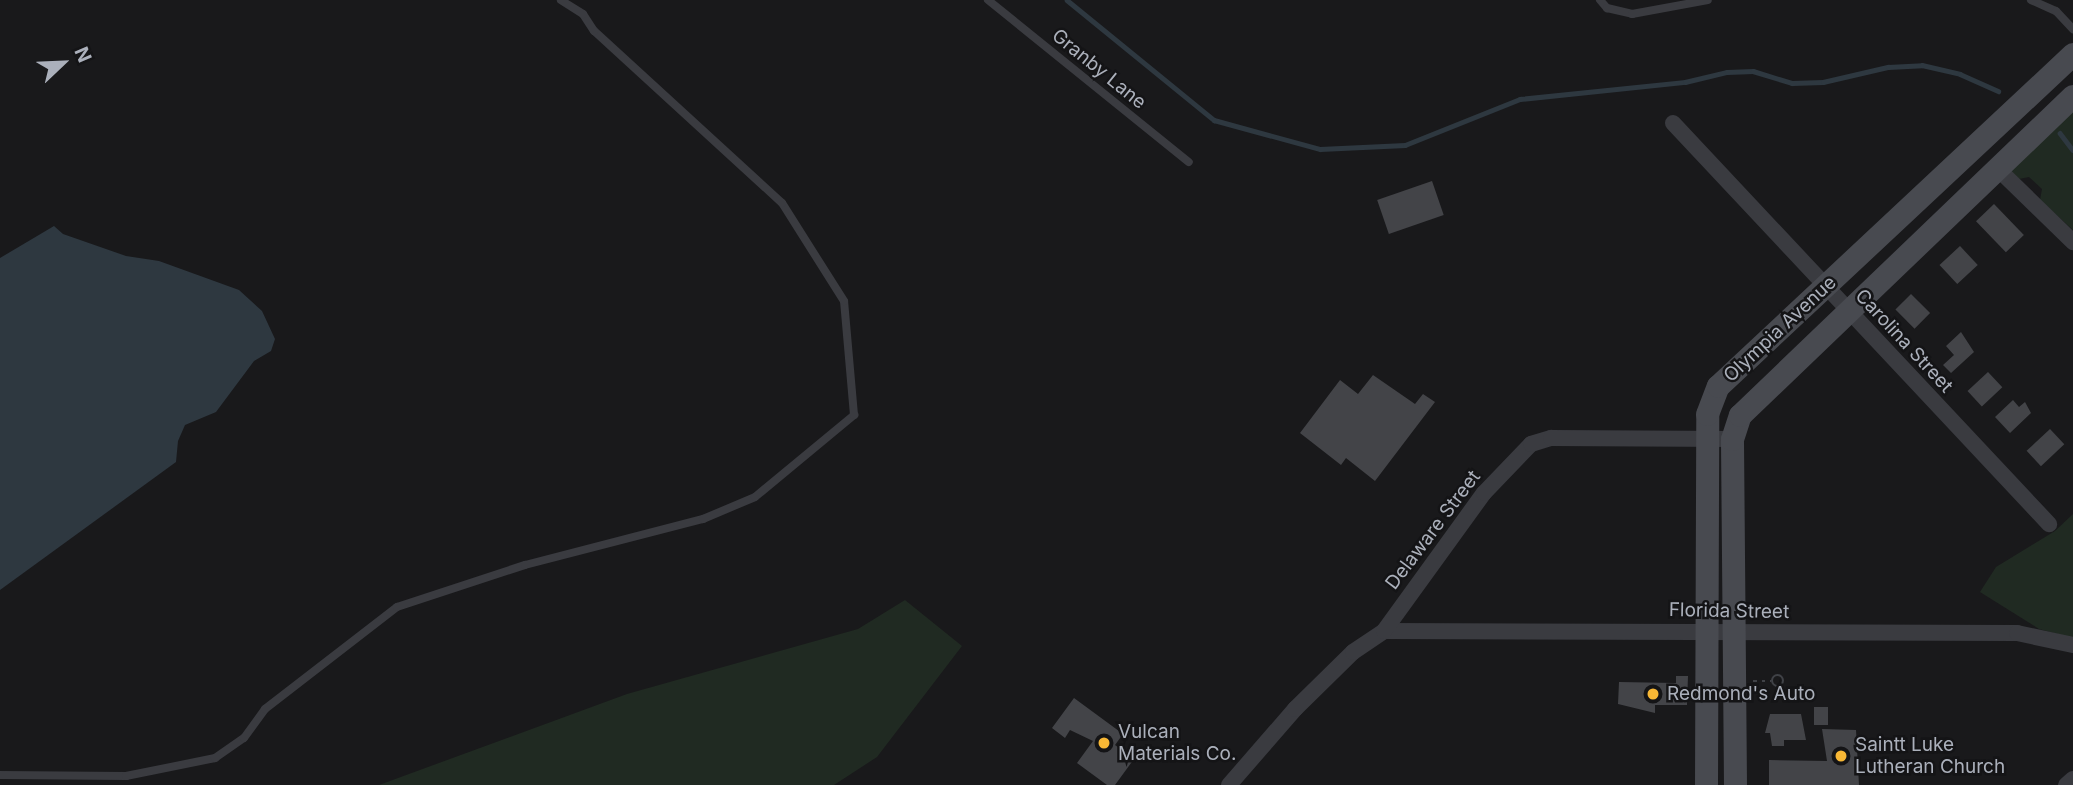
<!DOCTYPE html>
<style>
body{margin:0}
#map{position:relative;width:2073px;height:785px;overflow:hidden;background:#19191b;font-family:Inter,sans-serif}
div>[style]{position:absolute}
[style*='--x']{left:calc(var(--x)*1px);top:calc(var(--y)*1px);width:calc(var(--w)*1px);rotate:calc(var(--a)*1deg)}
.green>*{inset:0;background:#202a22}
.water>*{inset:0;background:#2e3840}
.stream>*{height:4.5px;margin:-2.25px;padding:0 2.25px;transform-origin:2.25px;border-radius:2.25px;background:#2e3840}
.building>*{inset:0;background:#434448;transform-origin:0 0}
.path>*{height:2.5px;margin-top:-1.25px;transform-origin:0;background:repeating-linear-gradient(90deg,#404247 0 3.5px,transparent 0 8.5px)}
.path>.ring{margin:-1.25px;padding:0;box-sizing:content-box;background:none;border:2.5px solid #404247;border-radius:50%}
.lane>*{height:8px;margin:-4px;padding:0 4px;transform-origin:4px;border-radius:4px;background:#3a3b40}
.street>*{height:16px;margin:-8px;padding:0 8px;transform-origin:8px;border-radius:8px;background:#3a3b40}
.secondary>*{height:23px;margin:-11.5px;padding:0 11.5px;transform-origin:11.5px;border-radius:11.5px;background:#484a50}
.dots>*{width:19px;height:19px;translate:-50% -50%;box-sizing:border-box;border:4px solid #141416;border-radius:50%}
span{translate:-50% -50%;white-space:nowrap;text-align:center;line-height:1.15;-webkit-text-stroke:5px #141416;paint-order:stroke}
.street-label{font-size:19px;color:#abb0bb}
.poi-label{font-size:19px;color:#abb0bb}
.left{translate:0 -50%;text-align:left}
.north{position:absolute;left:28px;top:28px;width:70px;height:70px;-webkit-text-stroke:5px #141416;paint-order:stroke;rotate:67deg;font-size:19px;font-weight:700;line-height:28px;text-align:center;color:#abb0bb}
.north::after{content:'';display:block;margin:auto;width:24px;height:32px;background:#abb0bb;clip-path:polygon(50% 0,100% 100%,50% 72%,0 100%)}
</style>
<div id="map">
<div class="green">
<i style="clip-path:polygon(2073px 106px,2073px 230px,2040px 200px,2042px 189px,2029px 177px,2014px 180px,2010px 167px)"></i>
<i style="clip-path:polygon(2073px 514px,2073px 638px,2039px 629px,1980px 592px,1996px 567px,2055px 531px)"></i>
<i style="clip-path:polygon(905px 600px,962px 646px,877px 757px,834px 785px,379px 785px,627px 694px,858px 629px)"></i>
</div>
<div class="water">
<i style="clip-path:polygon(54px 226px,63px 234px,126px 256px,159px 261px,239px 290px,262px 311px,275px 339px,271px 351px,254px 361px,216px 412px,185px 425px,178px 441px,176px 462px,0 590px,0 258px)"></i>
</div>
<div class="stream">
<i style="--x:1067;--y:0;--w:190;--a:39.2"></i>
<i style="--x:1214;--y:120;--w:110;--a:15.3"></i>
<i style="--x:1320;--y:149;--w:85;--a:-2.7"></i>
<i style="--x:1405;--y:145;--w:124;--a:-21.8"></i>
<i style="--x:1520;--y:99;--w:166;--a:-5.9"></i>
<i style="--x:1685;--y:82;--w:43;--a:-13.4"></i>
<i style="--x:1727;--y:72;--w:26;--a:-2"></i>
<i style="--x:1753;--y:71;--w:41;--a:17.1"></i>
<i style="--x:1792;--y:83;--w:31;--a:-2"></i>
<i style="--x:1823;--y:82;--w:67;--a:-13"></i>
<i style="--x:1888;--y:67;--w:34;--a:-3"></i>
<i style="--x:1922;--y:65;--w:39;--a:13"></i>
<i style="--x:1960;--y:74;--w:42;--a:24.1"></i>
<i style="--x:2060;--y:133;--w:21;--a:53"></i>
</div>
<div class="building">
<i style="left:1432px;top:181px;width:36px;height:58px;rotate:71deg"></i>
<i style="left:1994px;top:204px;width:43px;height:25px;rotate:46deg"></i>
<i style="left:1960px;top:246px;width:26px;height:28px;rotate:47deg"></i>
<i style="left:1911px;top:294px;width:27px;height:22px;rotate:45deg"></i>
<i style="clip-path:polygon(1961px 332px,1974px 352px,1951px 373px,1943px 365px,1954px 355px,1946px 346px)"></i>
<i style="left:1988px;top:372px;width:21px;height:28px;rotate:47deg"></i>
<i style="clip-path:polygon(1373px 375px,1415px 404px,1423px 394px,1435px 402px,1375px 481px,1346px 458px,1341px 465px,1300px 433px,1340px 380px,1358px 394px)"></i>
<i style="clip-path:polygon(2013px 400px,2019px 407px,2025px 402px,2031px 413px,2010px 433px,1995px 417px)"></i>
<i style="left:2050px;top:429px;width:21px;height:32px;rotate:47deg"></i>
<i style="clip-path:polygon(1676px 676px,1688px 676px,1687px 705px,1655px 705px,1655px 713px,1618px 704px,1619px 682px,1676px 683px)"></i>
<i style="clip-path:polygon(1074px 698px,1123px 734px,1115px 745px,1134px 759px,1115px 785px,1107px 785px,1077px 763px,1093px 741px,1070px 730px,1065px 738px,1052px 728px)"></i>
<i style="left:1814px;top:707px;width:14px;height:18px"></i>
<i style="clip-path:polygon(1770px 714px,1801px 714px,1806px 740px,1784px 740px,1784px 746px,1772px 746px,1770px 733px,1765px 733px)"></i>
<i style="clip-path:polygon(1822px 729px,1856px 730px,1859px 785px,1769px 785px,1769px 760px,1827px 761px)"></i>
</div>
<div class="path">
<i class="ring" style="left:1772px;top:675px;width:9.5px;height:9.5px"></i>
<i style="--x:1753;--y:681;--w:18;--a:0"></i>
</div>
<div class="lane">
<i style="--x:988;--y:0;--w:258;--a:38.9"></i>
<i style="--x:1600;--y:0;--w:11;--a:49"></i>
<i style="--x:1607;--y:8;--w:26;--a:13"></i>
<i style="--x:1632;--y:14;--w:77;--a:-10.4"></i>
<i style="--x:2031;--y:0;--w:27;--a:24"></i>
<i style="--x:2056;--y:11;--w:25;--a:47"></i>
<i style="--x:0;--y:775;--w:126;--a:0.5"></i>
<i style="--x:126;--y:776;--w:91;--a:-11.4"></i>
<i style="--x:215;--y:758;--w:35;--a:-35"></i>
<i style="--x:244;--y:738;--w:36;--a:-54"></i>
<i style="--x:265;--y:709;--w:167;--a:-37.7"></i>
<i style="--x:397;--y:607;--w:135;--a:-18.2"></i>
<i style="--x:525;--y:565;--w:184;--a:-14.5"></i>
<i style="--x:703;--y:519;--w:56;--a:-22.9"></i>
<i style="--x:755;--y:497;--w:129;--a:-39.6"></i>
<i style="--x:854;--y:415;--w:114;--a:-95"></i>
<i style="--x:844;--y:301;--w:116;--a:-122.3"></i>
<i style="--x:782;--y:203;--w:255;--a:-137.5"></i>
<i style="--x:594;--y:31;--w:20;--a:-123"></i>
<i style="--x:583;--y:14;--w:26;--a:-148"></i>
</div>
<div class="street">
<i style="--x:1673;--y:123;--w:550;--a:46.84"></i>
<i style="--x:1998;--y:169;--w:105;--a:44.2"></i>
<i style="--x:1384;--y:631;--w:633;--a:0.18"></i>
<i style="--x:2017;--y:633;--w:57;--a:12.1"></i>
<i style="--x:1229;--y:785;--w:101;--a:-49"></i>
<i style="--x:1295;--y:709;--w:81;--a:-44.5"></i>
<i style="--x:1353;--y:652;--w:37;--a:-34"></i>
<i style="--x:1384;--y:631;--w:170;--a:-54.1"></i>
<i style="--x:1484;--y:493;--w:68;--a:-46.2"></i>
<i style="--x:1531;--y:444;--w:21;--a:-17"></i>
<i style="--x:1551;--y:438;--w:181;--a:0.3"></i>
<i style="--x:2066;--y:785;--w:9;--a:-41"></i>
</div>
<div class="secondary">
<i style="--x:1706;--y:785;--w:371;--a:-89.8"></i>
<i style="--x:1707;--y:414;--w:30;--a:-69"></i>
<i style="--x:1718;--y:386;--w:486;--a:-43.1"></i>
<i style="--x:1735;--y:785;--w:346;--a:-90.5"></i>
<i style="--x:1732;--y:439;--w:25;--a:-72"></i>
<i style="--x:1740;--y:415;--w:461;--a:-43.8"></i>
</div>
<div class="dots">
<i style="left:1653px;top:694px;background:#f7b735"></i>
<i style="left:1104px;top:743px;background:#f7b735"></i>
<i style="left:1841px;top:756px;background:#f7b735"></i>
</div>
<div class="street-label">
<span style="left:1099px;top:69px;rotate:39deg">Granby Lane</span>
<span style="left:1780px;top:329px;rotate:-43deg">Olympia Avenue</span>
<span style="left:1904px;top:341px;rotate:47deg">Carolina Street</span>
<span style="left:1433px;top:530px;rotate:-53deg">Delaware Street</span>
<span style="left:1729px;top:611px;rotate:1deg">Florida Street</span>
</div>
<div class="poi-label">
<span class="left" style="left:1667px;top:694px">Redmond's Auto</span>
<span class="left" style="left:1118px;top:743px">Vulcan<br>Materials Co.</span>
<span class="left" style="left:1855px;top:756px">Saintt Luke<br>Lutheran Church</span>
</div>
<div class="north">N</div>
</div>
